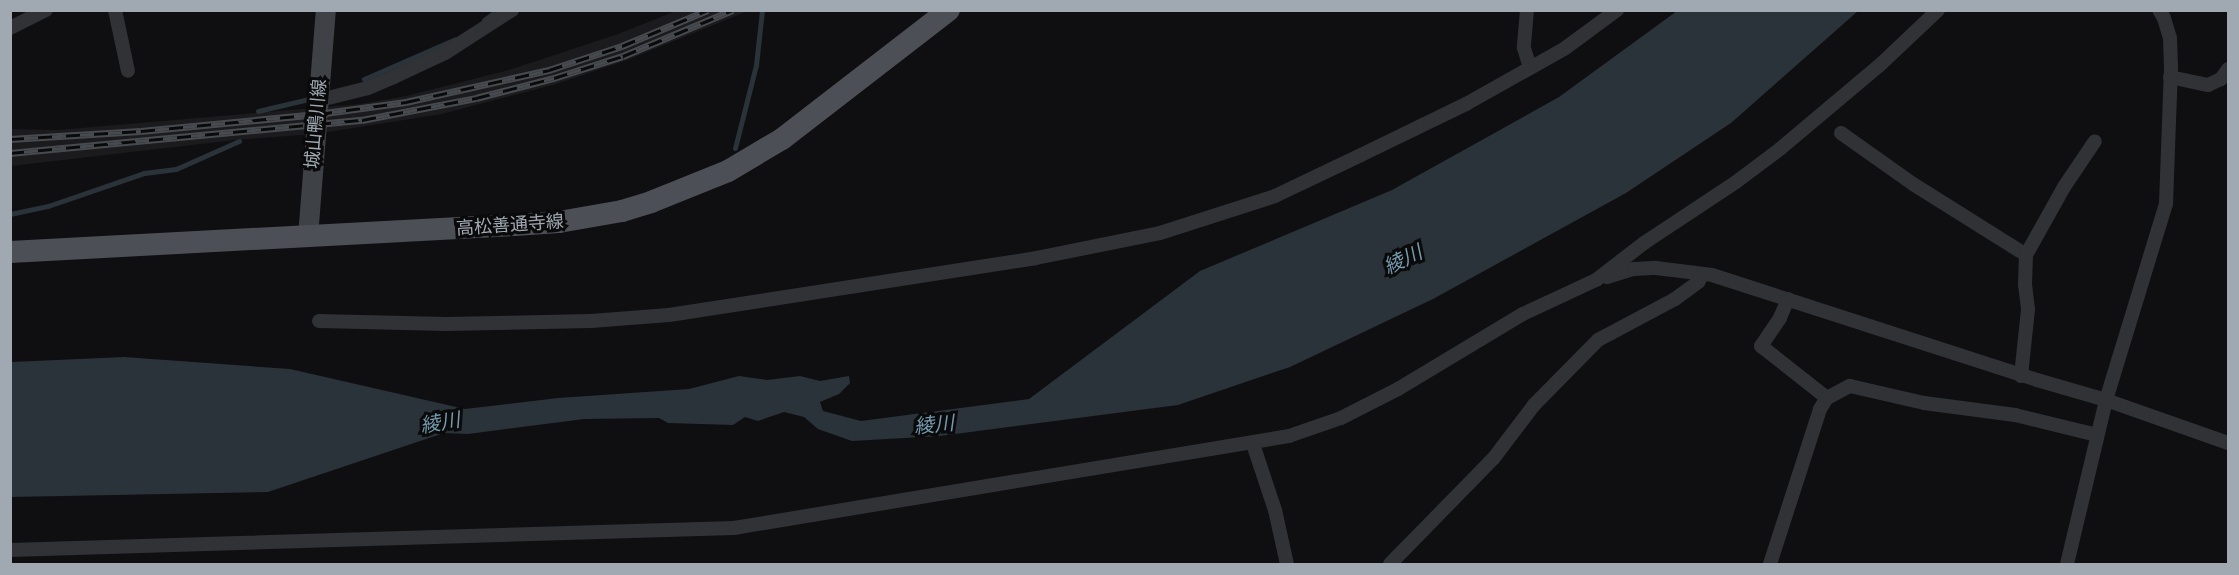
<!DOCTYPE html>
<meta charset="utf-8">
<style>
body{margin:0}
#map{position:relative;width:2239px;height:575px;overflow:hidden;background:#0f0f11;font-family:Helvetica,"Noto Sans JP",sans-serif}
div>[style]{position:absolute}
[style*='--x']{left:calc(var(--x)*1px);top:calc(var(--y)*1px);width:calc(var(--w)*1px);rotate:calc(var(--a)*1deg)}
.built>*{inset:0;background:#1b1b1e}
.water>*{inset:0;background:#293339}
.stream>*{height:5px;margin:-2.5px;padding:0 2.5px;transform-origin:2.5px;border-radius:2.5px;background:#293339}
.street>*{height:14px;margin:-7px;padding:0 7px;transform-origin:7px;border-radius:7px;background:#303236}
.secondary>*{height:20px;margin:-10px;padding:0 10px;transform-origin:10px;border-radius:10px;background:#3e4146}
.primary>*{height:22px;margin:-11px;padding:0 11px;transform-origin:11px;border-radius:11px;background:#4c4f55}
.rail>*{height:7px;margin-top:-3.5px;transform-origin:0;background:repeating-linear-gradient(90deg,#0a0a0b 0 14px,#474a4f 0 28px);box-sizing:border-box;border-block:2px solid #474a4f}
span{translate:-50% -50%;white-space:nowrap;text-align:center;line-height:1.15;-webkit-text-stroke:6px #0a0a0b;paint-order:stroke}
.street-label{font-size:18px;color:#a0a8b2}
.water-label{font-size:20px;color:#759baf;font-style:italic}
.frame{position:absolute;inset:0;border:12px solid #a0a8b2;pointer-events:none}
</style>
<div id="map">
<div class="built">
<i style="clip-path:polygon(676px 11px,748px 11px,627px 60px,556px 84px,442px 114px,315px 134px,235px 140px,11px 166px,11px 129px,58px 130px,360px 104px,406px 96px,509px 70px,618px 34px)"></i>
</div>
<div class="water">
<i style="clip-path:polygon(1677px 11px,1858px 11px,1731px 123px,1626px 193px,1433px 299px,1290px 367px,1178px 405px,940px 436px,852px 441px,818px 429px,804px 417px,784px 412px,758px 421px,745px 417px,733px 425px,668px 423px,659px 418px,584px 419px,468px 434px,444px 433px,268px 492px,11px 497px,11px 362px,124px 357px,290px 369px,465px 409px,558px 398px,689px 389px,739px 376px,767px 380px,800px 376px,820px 381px,849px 376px,850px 383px,839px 394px,820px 402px,823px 411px,861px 421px,1029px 399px,1200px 271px,1392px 190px,1559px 97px)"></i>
</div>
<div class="stream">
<i style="--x:484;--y:20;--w:17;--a:-36"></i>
<i style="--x:364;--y:79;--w:100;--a:-23.5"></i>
<i style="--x:258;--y:111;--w:57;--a:-13.3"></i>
<i style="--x:735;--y:148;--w:86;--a:-75.8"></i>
<i style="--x:756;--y:65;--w:54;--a:-83.7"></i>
<i style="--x:10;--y:214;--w:39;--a:-12"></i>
<i style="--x:48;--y:206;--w:102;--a:-19"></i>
<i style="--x:144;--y:173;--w:32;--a:-7"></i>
<i style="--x:176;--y:169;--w:69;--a:-24"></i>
</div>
<div class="street">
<i style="--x:115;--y:10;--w:62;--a:78"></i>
<i style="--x:1527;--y:10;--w:38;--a:95"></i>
<i style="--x:1524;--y:48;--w:21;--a:73"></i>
<i style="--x:10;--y:28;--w:40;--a:-26.6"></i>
<i style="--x:2170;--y:77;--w:39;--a:12"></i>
<i style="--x:2208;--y:85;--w:14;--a:-25"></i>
<i style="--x:2221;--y:79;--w:12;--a:-55"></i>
<i style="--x:320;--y:100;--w:49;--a:-14"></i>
<i style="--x:368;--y:88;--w:28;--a:-23"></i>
<i style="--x:394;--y:77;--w:56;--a:-25.2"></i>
<i style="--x:445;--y:53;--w:80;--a:-32.7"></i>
<i style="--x:1841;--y:133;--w:88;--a:35.3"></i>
<i style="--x:1913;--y:184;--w:133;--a:32.1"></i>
<i style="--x:1607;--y:277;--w:28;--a:-17"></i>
<i style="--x:1634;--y:269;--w:22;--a:-3"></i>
<i style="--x:1656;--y:268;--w:56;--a:7.1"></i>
<i style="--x:1712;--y:275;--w:342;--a:17.9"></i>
<i style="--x:2037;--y:380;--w:72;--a:16.2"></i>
<i style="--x:2106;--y:400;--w:129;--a:19.4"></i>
<i style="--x:1788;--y:299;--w:21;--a:113"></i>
<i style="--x:1780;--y:318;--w:34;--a:124"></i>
<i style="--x:1761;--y:346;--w:84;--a:38.2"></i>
<i style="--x:319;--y:321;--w:127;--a:1.4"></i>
<i style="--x:446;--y:324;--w:145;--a:-1.2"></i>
<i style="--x:591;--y:321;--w:78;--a:-4.4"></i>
<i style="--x:669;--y:315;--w:371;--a:-8.8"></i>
<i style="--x:1036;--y:258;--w:126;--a:-11.4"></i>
<i style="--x:1160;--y:233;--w:121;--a:-17.8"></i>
<i style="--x:1275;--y:196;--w:95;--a:-25.5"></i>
<i style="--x:1361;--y:155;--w:117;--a:-25.9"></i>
<i style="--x:1466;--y:104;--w:112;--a:-29.3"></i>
<i style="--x:1564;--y:49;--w:66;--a:-36.3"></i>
<i style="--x:2021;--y:376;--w:67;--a:-84"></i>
<i style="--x:2028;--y:309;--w:25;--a:-97"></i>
<i style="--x:2025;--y:284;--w:29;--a:-88"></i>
<i style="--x:2026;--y:255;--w:78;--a:-60.8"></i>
<i style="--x:2064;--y:187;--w:55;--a:-56"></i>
<i style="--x:1253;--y:444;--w:70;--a:71.6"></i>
<i style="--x:1275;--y:510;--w:55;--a:77.5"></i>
<i style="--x:10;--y:550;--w:724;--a:-1.74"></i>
<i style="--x:734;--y:528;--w:563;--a:-9.41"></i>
<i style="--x:1289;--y:436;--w:55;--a:-19.1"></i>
<i style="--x:1341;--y:418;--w:64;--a:-27"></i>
<i style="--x:1398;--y:389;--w:146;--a:-31"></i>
<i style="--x:1523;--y:314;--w:81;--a:-25"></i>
<i style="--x:1596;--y:280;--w:61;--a:-37.6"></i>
<i style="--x:1644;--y:243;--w:110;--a:-33.5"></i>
<i style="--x:1736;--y:182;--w:55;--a:-36.9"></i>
<i style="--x:1780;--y:149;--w:133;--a:-40.1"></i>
<i style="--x:1882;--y:63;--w:77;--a:-43.4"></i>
<i style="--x:1390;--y:564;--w:147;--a:-45.6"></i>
<i style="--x:1493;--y:459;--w:68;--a:-52.8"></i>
<i style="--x:1534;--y:405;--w:91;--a:-45.4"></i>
<i style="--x:1598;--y:340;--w:87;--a:-28"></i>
<i style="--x:1675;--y:299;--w:29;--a:-36"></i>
<i style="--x:1698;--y:282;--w:9;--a:-58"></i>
<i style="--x:1770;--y:564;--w:163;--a:-72.1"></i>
<i style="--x:1820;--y:409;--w:13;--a:-58"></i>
<i style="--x:1827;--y:398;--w:26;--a:-28"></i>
<i style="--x:1850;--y:386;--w:76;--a:12.9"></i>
<i style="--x:1924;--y:403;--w:92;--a:7.5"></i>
<i style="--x:2015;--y:415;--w:84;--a:13.7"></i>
<i style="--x:2067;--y:564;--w:169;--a:-76.6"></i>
<i style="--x:2106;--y:400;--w:205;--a:-73"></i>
<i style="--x:2166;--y:204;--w:137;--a:-87.9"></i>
<i style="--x:2171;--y:67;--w:29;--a:-92"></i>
<i style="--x:2170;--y:38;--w:21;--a:-107"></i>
<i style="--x:2164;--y:18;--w:9;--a:-122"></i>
</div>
<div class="secondary">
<i style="--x:308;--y:237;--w:228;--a:-85.5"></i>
</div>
<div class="primary">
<i style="--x:10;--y:252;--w:505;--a:-3.07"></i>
<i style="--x:514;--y:225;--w:45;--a:-3.8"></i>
<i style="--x:559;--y:222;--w:64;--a:-9.9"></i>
<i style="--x:622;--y:211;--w:30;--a:-17"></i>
<i style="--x:651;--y:202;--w:83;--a:-21.9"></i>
<i style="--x:728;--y:171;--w:63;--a:-30.7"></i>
<i style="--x:782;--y:139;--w:211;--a:-37.7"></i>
</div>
<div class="rail">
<i style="--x:10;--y:139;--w:131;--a:-3.5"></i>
<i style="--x:141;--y:131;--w:178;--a:-5.5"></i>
<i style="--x:318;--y:114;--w:89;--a:-7.8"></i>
<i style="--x:406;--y:102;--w:147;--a:-12.6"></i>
<i style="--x:549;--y:70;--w:77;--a:-18.2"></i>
<i style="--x:622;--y:46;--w:93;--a:-22.7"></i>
<i style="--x:10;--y:153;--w:354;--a:-5.4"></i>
<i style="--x:362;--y:120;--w:116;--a:-10.9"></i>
<i style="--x:476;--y:98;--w:81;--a:-14.4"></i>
<i style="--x:554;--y:78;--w:72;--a:-17.7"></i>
<i style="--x:623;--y:56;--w:119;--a:-22.7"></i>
</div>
<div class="street-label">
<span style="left:316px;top:124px;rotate:-85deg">城山鴨川線</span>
<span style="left:510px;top:225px;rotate:-4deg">高松善通寺線</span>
</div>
<div class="water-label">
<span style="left:1403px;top:260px;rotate:-26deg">綾川</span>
<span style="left:440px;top:423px;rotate:-10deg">綾川</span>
<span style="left:934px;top:425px;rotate:-6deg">綾川</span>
</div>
<div class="frame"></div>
</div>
